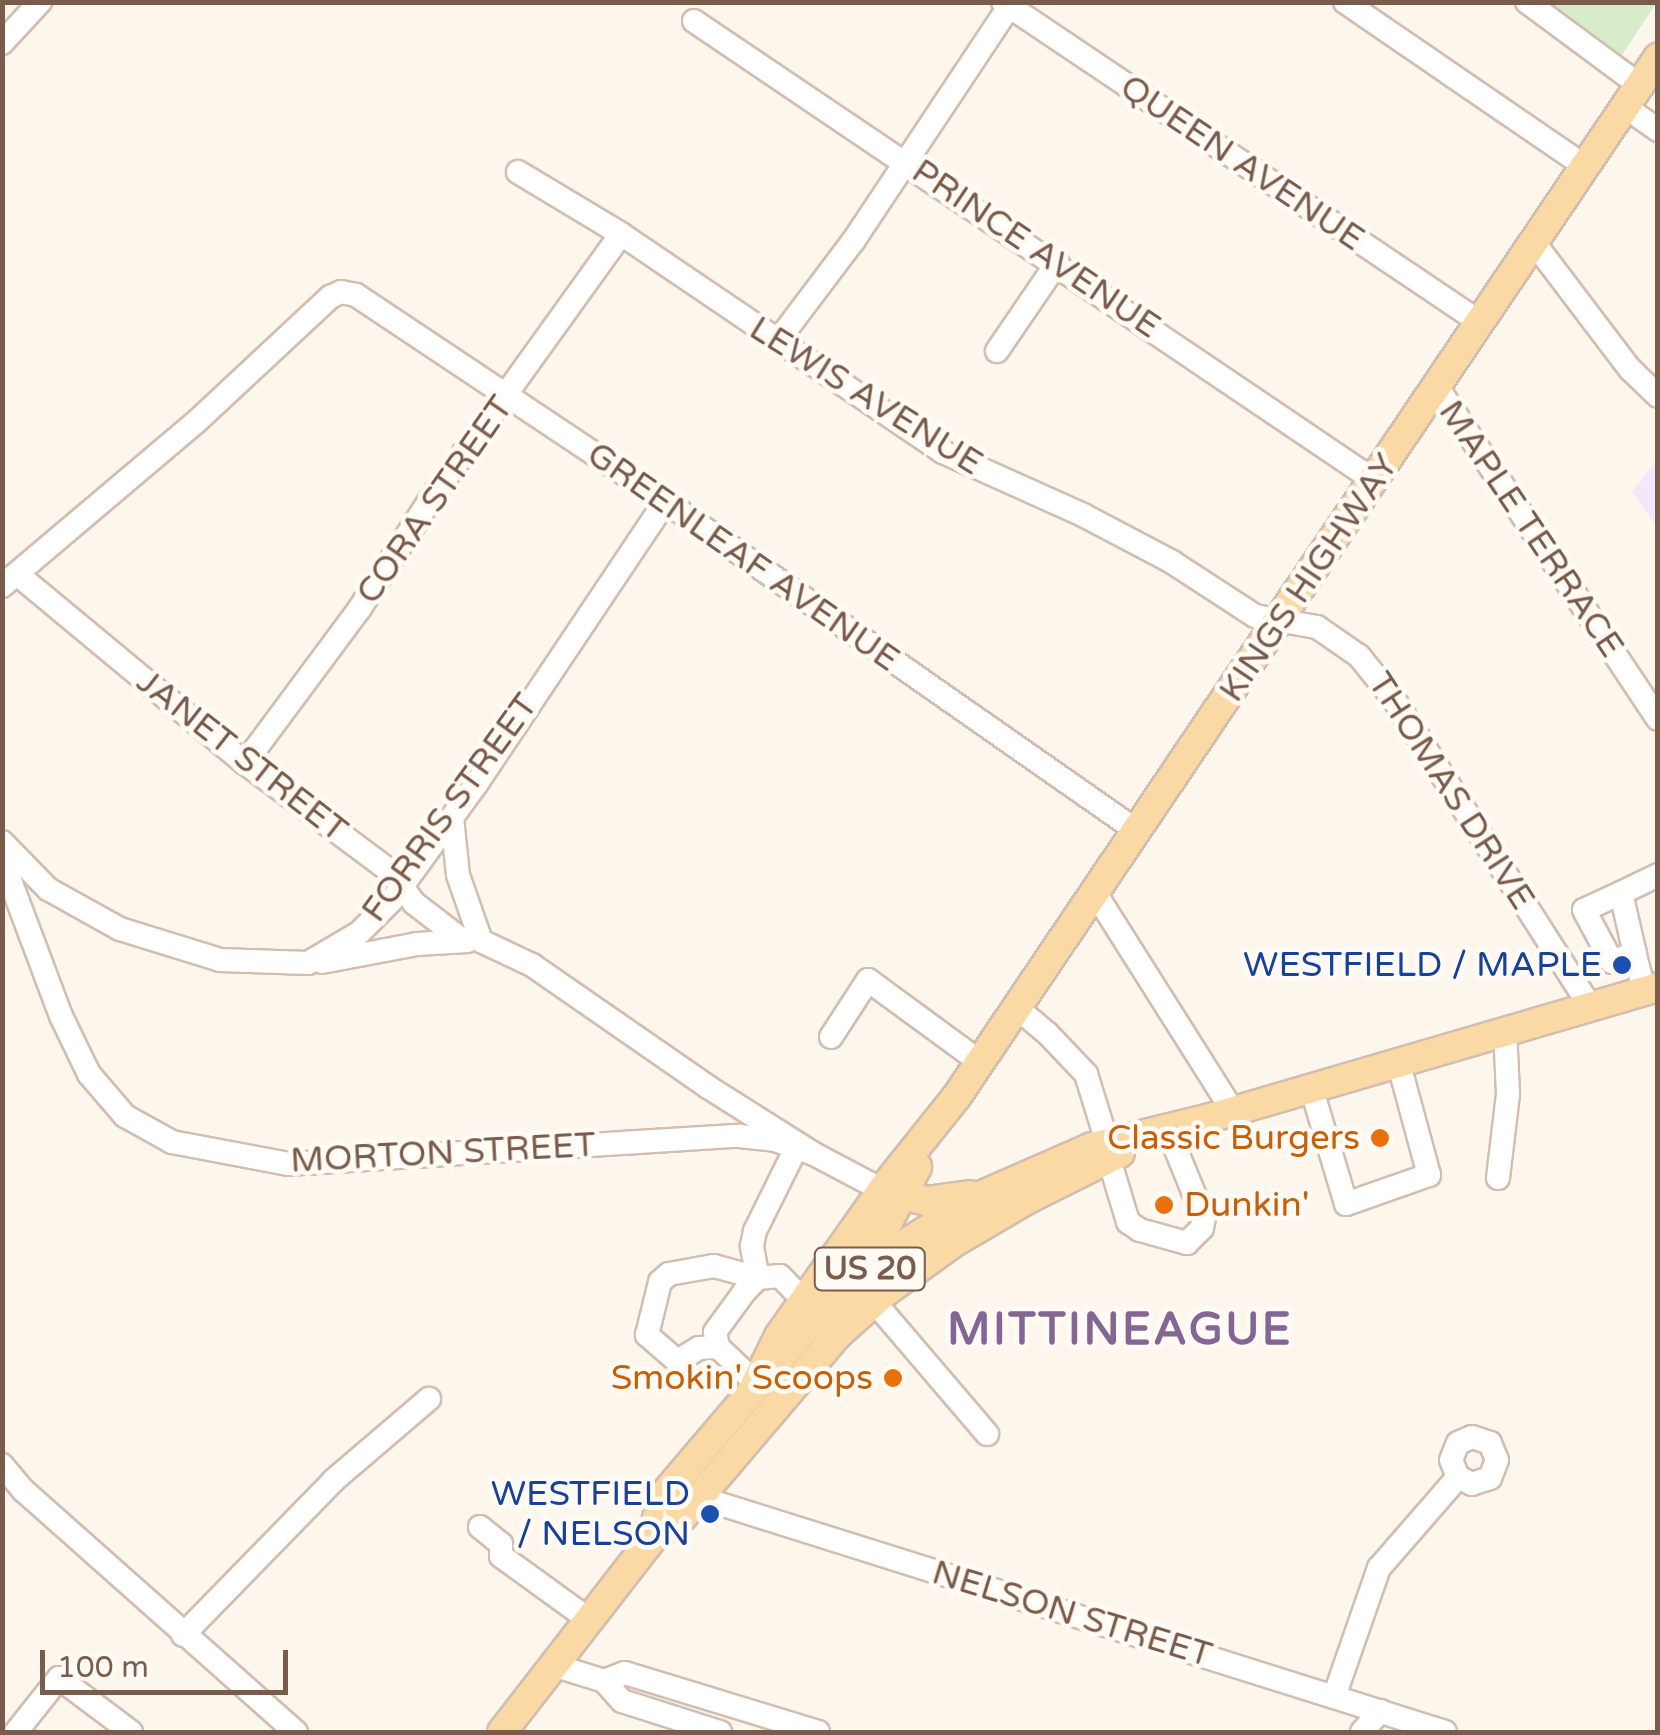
<!DOCTYPE html>
<style>
body{margin:0}
#map{position:relative;width:1660px;height:1735px;overflow:hidden;background:#fdf6ec;font-family:"Varela Round",sans-serif}
div>[style]{position:absolute}
[style*='--x']{left:calc(var(--x)*1px);top:calc(var(--y)*1px);width:calc(var(--w)*1px);rotate:calc(var(--a)*1deg)}
.education>*{inset:0;background:#f3e8fa}
.green>*{inset:0;background:#d8ecc9}
.roads{filter:drop-shadow(2px 0 #d1beb0) drop-shadow(-2px 0 #d1beb0) drop-shadow(0 2px #d1beb0) drop-shadow(0 -2px #d1beb0)}
.minor>*{height:22px;margin:-11px;padding:0 11px;transform-origin:11px;border-radius:11px;background:#fff}
.major>*{height:28px;margin:-14px;padding:0 14px;transform-origin:14px;border-radius:14px;background:#fbd9a5}
.dots>*{width:28px;height:28px;translate:-50% -50%;box-sizing:border-box;border:5px solid #fffaf3;border-radius:50%}
span{translate:-50% -50%;white-space:nowrap;text-align:center;line-height:1.15;-webkit-text-stroke:10px #fffaf3;paint-order:stroke}
.shield-label span{padding:2px 8px;background:#fffaf3;border:2px solid;border-radius:8px;-webkit-text-stroke-width:0}
.shield-label{font-size:32px;color:#7a5c4d;font-weight:700}
.street-label{font-size:35px;color:#7a5c4d}
.transit-label{font-size:35px;color:#164399}
.right{translate:-100% -50%;text-align:right}
.food-label{font-size:35px;color:#c56008}
.left{translate:0 -50%;text-align:left}
.district-label{font-size:45px;color:#846695;font-weight:700;letter-spacing:2.5px}
.frame{position:absolute;inset:0;border:5px solid #7a5c4d;pointer-events:none}
.scale{position:absolute;left:40px;top:1650px;width:248px;height:45px;box-sizing:border-box;border:5px solid #7a5c4d;border-top:0;padding-left:12px;font-size:30px;line-height:35px;white-space:nowrap;color:#7a5c4d;-webkit-text-stroke:8px #fffaf3;paint-order:stroke}
</style>
<div id="map">
<div class="education">
<i style="clip-path:polygon(1657px 460px,1657px 528px,1632px 491px)"></i>
</div>
<div class="green">
<i style="clip-path:polygon(1657px 2px,1610px 73px,1514px 3px)"></i>
</div>
<div class="roads">
<div class="minor">
<i style="--x:1003;--y:2;--w:576;--a:33.88"></i>
<i style="--x:1345;--y:2;--w:293;--a:34.4"></i>
<i style="--x:1527;--y:2;--w:139;--a:36.5"></i>
<i style="--x:694;--y:21;--w:822;--a:34.04"></i>
<i style="--x:2;--y:43;--w:56;--a:-47.2"></i>
<i style="--x:1624;--y:106;--w:42;--a:35.2"></i>
<i style="--x:518;--y:172;--w:120;--a:31"></i>
<i style="--x:621;--y:234;--w:389;--a:34.1"></i>
<i style="--x:943;--y:452;--w:154;--a:24.2"></i>
<i style="--x:1083;--y:515;--w:101;--a:27.8"></i>
<i style="--x:1172;--y:562;--w:99;--a:33"></i>
<i style="--x:1255;--y:616;--w:63;--a:10.1"></i>
<i style="--x:1317;--y:627;--w:51;--a:34.6"></i>
<i style="--x:1359;--y:656;--w:54;--a:51"></i>
<i style="--x:1393;--y:698;--w:363;--a:57.4"></i>
<i style="--x:1535;--y:244;--w:157;--a:52.8"></i>
<i style="--x:1630;--y:369;--w:39;--a:44"></i>
<i style="--x:777;--y:342;--w:128;--a:-53"></i>
<i style="--x:854;--y:240;--w:286;--a:-56.4"></i>
<i style="--x:997;--y:351;--w:107;--a:-55.7"></i>
<i style="--x:1438;--y:388;--w:397;--a:56.4"></i>
<i style="--x:17;--y:574;--w:296;--a:39.7"></i>
<i style="--x:245;--y:763;--w:181;--a:36.7"></i>
<i style="--x:390;--y:871;--w:40;--a:53"></i>
<i style="--x:414;--y:903;--w:61;--a:37.6"></i>
<i style="--x:2;--y:586;--w:253;--a:-40.2"></i>
<i style="--x:195;--y:423;--w:185;--a:-43"></i>
<i style="--x:330;--y:297;--w:12;--a:-24"></i>
<i style="--x:341;--y:292;--w:15;--a:11"></i>
<i style="--x:356;--y:295;--w:364;--a:33.7"></i>
<i style="--x:659;--y:497;--w:583;--a:34.94"></i>
<i style="--x:245;--y:763;--w:193;--a:-53.4"></i>
<i style="--x:360;--y:608;--w:129;--a:-57.1"></i>
<i style="--x:430;--y:500;--w:327;--a:-54.3"></i>
<i style="--x:452;--y:818;--w:57;--a:84"></i>
<i style="--x:458;--y:875;--w:70;--a:70.8"></i>
<i style="--x:481;--y:941;--w:56;--a:25.2"></i>
<i style="--x:532;--y:965;--w:214;--a:34.7"></i>
<i style="--x:708;--y:1087;--w:125;--a:32.3"></i>
<i style="--x:814;--y:1154;--w:77;--a:27.9"></i>
<i style="--x:2;--y:842;--w:66;--a:45.6"></i>
<i style="--x:48;--y:889;--w:82;--a:29.1"></i>
<i style="--x:120;--y:929;--w:105;--a:17.2"></i>
<i style="--x:220;--y:960;--w:88;--a:2"></i>
<i style="--x:308;--y:963;--w:59;--a:-30.5"></i>
<i style="--x:359;--y:933;--w:47;--a:-45"></i>
<i style="--x:392;--y:900;--w:145;--a:-54"></i>
<i style="--x:477;--y:783;--w:338;--a:-56.2"></i>
<i style="--x:2;--y:859;--w:168;--a:69.4"></i>
<i style="--x:61;--y:1016;--w:64;--a:64.2"></i>
<i style="--x:89;--y:1074;--w:55;--a:49.4"></i>
<i style="--x:125;--y:1116;--w:54;--a:29"></i>
<i style="--x:172;--y:1142;--w:118;--a:10.7"></i>
<i style="--x:288;--y:1164;--w:452;--a:-3.6"></i>
<i style="--x:739;--y:1136;--w:36;--a:6"></i>
<i style="--x:775;--y:1140;--w:41;--a:19.7"></i>
<i style="--x:1095;--y:893;--w:258;--a:57.7"></i>
<i style="--x:1621;--y:893;--w:41;--a:-25.9"></i>
<i style="--x:1635;--y:953;--w:25;--a:159"></i>
<i style="--x:1612;--y:962;--w:59;--a:-118.3"></i>
<i style="--x:1584;--y:910;--w:41;--a:-24.7"></i>
<i style="--x:1621;--y:893;--w:76;--a:77.1"></i>
<i style="--x:1638;--y:967;--w:24;--a:75"></i>
<i style="--x:322;--y:962;--w:97;--a:-10.7"></i>
<i style="--x:417;--y:944;--w:51;--a:-3.4"></i>
<i style="--x:1017;--y:1008;--w:39;--a:40"></i>
<i style="--x:1047;--y:1033;--w:57;--a:46.4"></i>
<i style="--x:1086;--y:1074;--w:71;--a:72.8"></i>
<i style="--x:831;--y:1037;--w:68;--a:-57"></i>
<i style="--x:868;--y:980;--w:139;--a:36.2"></i>
<i style="--x:1311;--y:1087;--w:122;--a:73.3"></i>
<i style="--x:1346;--y:1204;--w:88;--a:-19.3"></i>
<i style="--x:1429;--y:1175;--w:118;--a:-105.2"></i>
<i style="--x:1109;--y:1159;--w:66;--a:73.2"></i>
<i style="--x:1128;--y:1222;--w:14;--a:34"></i>
<i style="--x:1140;--y:1230;--w:49;--a:15.5"></i>
<i style="--x:1187;--y:1243;--w:21;--a:-45"></i>
<i style="--x:1202;--y:1228;--w:10;--a:-79"></i>
<i style="--x:1204;--y:1218;--w:97;--a:-112.3"></i>
<i style="--x:1498;--y:1178;--w:85;--a:-83.2"></i>
<i style="--x:1508;--y:1094;--w:65;--a:-92.6"></i>
<i style="--x:865;--y:1291;--w:188;--a:49.5"></i>
<i style="--x:718;--y:1347;--w:19;--a:177"></i>
<i style="--x:699;--y:1348;--w:26;--a:149"></i>
<i style="--x:677;--y:1361;--w:40;--a:-139"></i>
<i style="--x:647;--y:1335;--w:55;--a:-76.2"></i>
<i style="--x:660;--y:1282;--w:12;--a:-42"></i>
<i style="--x:669;--y:1274;--w:46;--a:-10.1"></i>
<i style="--x:714;--y:1266;--w:46;--a:15.3"></i>
<i style="--x:758;--y:1278;--w:33;--a:-101"></i>
<i style="--x:752;--y:1246;--w:15;--a:-79"></i>
<i style="--x:755;--y:1231;--w:97;--a:-63.7"></i>
<i style="--x:756;--y:1383;--w:52;--a:-136.5"></i>
<i style="--x:718;--y:1347;--w:15;--a:-101"></i>
<i style="--x:715;--y:1332;--w:51;--a:-53.8"></i>
<i style="--x:745;--y:1291;--w:18;--a:-45"></i>
<i style="--x:758;--y:1278;--w:22;--a:-5"></i>
<i style="--x:780;--y:1276;--w:50;--a:45.8"></i>
<i style="--x:2;--y:1465;--w:33;--a:50"></i>
<i style="--x:23;--y:1490;--w:365;--a:41.6"></i>
<i style="--x:698;--y:1497;--w:783;--a:17.46"></i>
<i style="--x:480;--y:1527;--w:27;--a:39"></i>
<i style="--x:501;--y:1544;--w:12;--a:90"></i>
<i style="--x:501;--y:1556;--w:107;--a:35.9"></i>
<i style="--x:183;--y:1635;--w:216;--a:-45.7"></i>
<i style="--x:334;--y:1480;--w:125;--a:-40.5"></i>
<i style="--x:553;--y:1665;--w:53;--a:17.4"></i>
<i style="--x:604;--y:1681;--w:27;--a:48"></i>
<i style="--x:622;--y:1701;--w:103;--a:17.6"></i>
<i style="--x:604;--y:1681;--w:22;--a:-21"></i>
<i style="--x:625;--y:1673;--w:202;--a:17"></i>
<i style="--x:1334;--y:1697;--w:137;--a:-70.8"></i>
<i style="--x:1379;--y:1568;--w:121;--a:-49"></i>
<i style="--x:1458;--y:1477;--w:18;--a:-112"></i>
<i style="--x:1451;--y:1460;--w:18;--a:-68"></i>
<i style="--x:1458;--y:1443;--w:15;--a:-23"></i>
<i style="--x:1472;--y:1437;--w:19;--a:18"></i>
<i style="--x:1490;--y:1443;--w:18;--a:68"></i>
<i style="--x:1497;--y:1460;--w:19;--a:111"></i>
<i style="--x:1490;--y:1478;--w:19;--a:162"></i>
<i style="--x:1472;--y:1484;--w:16;--a:-153"></i>
<i style="--x:16;--y:1732;--w:69;--a:-51.5"></i>
<i style="--x:59;--y:1678;--w:90;--a:36.9"></i>
<i style="--x:1362;--y:1732;--w:28;--a:-49"></i>
</div>
<div class="major">
<i style="--x:885;--y:1191;--w:42;--a:13.7"></i>
<i style="--x:926;--y:1201;--w:44;--a:-7.8"></i>
<i style="--x:862;--y:1271;--w:118;--a:-62.1"></i>
<i style="--x:756;--y:1383;--w:52;--a:-63.9"></i>
<i style="--x:779;--y:1336;--w:179;--a:-54.8"></i>
<i style="--x:882;--y:1190;--w:120;--a:-51.4"></i>
<i style="--x:957;--y:1096;--w:1253;--a:-55.97"></i>
<i style="--x:653;--y:1537;--w:40;--a:-78"></i>
<i style="--x:661;--y:1498;--w:219;--a:-49.6"></i>
<i style="--x:803;--y:1331;--w:121;--a:-41.3"></i>
<i style="--x:894;--y:1251;--w:102;--a:-32.6"></i>
<i style="--x:980;--y:1196;--w:122;--a:-23.6"></i>
<i style="--x:1092;--y:1147;--w:122;--a:-13.8"></i>
<i style="--x:1210;--y:1118;--w:467;--a:-16.3"></i>
<i style="--x:502;--y:1732;--w:247;--a:-52.2"></i>
<i style="--x:653;--y:1537;--w:37;--a:-35"></i>
<i style="--x:683;--y:1516;--w:238;--a:-49.6"></i>
<i style="--x:837;--y:1335;--w:63;--a:-41.8"></i>
<i style="--x:884;--y:1293;--w:85;--a:-35.9"></i>
<i style="--x:953;--y:1243;--w:87;--a:-30.4"></i>
<i style="--x:1028;--y:1199;--w:103;--a:-26.6"></i>
</div>
</div>
<div class="dots">
<i style="left:1622px;top:965px;background:#1a4fb4"></i>
<i style="left:1380px;top:1138px;background:#e8710a"></i>
<i style="left:1164px;top:1205px;background:#e8710a"></i>
<i style="left:893px;top:1378px;background:#e8710a"></i>
<i style="left:710px;top:1514px;background:#1a4fb4"></i>
</div>
<div class="shield-label">
<span style="left:870px;top:1269px">US 20</span>
</div>
<div class="street-label">
<span style="left:1242px;top:163px;rotate:34deg">QUEEN AVENUE</span>
<span style="left:1036px;top:249px;rotate:34deg">PRINCE AVENUE</span>
<span style="left:866px;top:396px;rotate:32deg">LEWIS AVENUE</span>
<span style="left:435px;top:500px;rotate:-55deg">CORA STREET</span>
<span style="left:1531px;top:529px;rotate:56deg">MAPLE TERRACE</span>
<span style="left:743px;top:557px;rotate:35deg">GREENLEAF AVENUE</span>
<span style="left:1309px;top:578px;rotate:-56deg">KINGS HIGHWAY</span>
<span style="left:242px;top:756px;rotate:38deg">JANET STREET</span>
<span style="left:1451px;top:791px;rotate:57deg">THOMAS DRIVE</span>
<span style="left:450px;top:808px;rotate:-54deg">FORRIS STREET</span>
<span style="left:443px;top:1153px;rotate:-3deg">MORTON STREET</span>
<span style="left:1072px;top:1614px;rotate:17deg">NELSON STREET</span>
</div>
<div class="transit-label">
<span class="right" style="left:1602px;top:965px">WESTFIELD / MAPLE</span>
<span class="right" style="left:690px;top:1514px">WESTFIELD<br>/ NELSON</span>
</div>
<div class="food-label">
<span class="right" style="left:1360px;top:1138px">Classic Burgers</span>
<span class="left" style="left:1184px;top:1205px">Dunkin'</span>
<span class="right" style="left:873px;top:1378px">Smokin' Scoops</span>
</div>
<div class="district-label">
<span style="left:1120px;top:1331px">MITTINEAGUE</span>
</div>
<div class="frame"></div>
<div class="scale">100 m</div>
</div>
